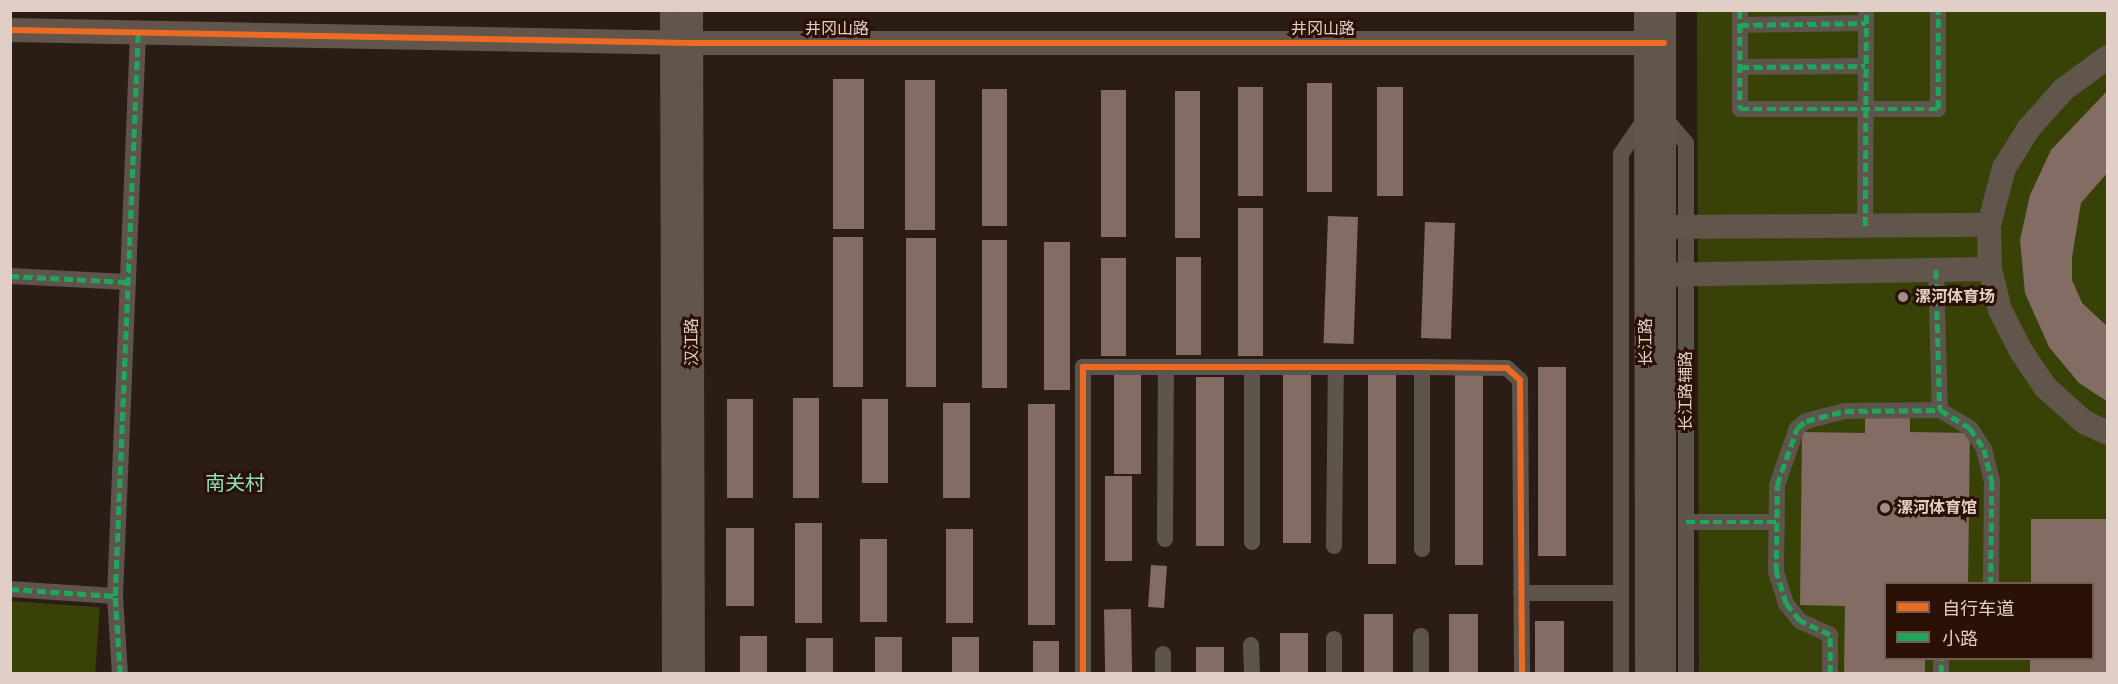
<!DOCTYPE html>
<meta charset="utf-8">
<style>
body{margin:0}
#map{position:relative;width:2118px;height:684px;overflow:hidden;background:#2c1c16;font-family:Helvetica,"Noto Sans SC",sans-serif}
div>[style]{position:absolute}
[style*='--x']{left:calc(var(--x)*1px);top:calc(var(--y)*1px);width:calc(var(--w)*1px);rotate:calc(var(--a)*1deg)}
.green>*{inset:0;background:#384206;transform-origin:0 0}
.building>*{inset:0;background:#836c63;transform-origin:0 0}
.street>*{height:16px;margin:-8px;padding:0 8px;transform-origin:8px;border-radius:8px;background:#5d544c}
.secondary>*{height:24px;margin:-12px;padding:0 12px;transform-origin:12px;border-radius:12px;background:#62554c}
.quiet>*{height:4.5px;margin-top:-2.25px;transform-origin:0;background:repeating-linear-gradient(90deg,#20a55d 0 9px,transparent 0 13.5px)}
.cycleway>*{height:6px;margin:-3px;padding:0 3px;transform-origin:3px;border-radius:3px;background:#ed6a23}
.dots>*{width:16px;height:16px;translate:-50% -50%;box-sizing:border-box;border:3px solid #2a1005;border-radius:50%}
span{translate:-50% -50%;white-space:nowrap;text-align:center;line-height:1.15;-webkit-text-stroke:6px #2a1005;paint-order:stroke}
.street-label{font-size:16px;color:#e1cec6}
.poi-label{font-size:16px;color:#e1cec6;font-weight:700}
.left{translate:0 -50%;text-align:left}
.quarter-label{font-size:20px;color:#8ae1bb}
.frame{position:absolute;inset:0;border:12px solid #e1cec6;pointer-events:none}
.legend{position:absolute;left:1884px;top:582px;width:210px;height:78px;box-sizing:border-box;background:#2a1005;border:2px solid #735c52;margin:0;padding:8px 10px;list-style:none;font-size:18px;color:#e1cec6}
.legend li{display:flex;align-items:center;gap:12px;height:30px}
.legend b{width:30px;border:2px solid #735c52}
</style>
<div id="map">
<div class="green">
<i style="clip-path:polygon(evenodd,1697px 11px,2107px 11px,2107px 673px,1699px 673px,1697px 11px,1886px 584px,2092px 584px,2092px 658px,1886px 658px,1886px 584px)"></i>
<i style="left:10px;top:601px;width:90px;height:72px;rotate:4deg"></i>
</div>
<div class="building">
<i style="left:833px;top:79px;width:31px;height:150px"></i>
<i style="left:905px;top:80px;width:30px;height:150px"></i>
<i style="left:1307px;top:83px;width:25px;height:109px"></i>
<i style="left:1238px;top:87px;width:25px;height:109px"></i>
<i style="left:1377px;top:87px;width:26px;height:109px"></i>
<i style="left:982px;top:89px;width:25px;height:137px"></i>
<i style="left:1101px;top:90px;width:25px;height:147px"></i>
<i style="clip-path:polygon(2108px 90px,2108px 172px,2081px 203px,2072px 257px,2072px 280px,2082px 303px,2108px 327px,2108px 402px,2079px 383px,2049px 347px,2025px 293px,2020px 240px,2030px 195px,2051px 150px)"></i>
<i style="left:1175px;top:91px;width:25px;height:147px"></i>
<i style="left:1238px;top:208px;width:25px;height:148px"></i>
<i style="left:1328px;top:216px;width:30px;height:127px;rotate:2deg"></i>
<i style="left:1425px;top:222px;width:30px;height:116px;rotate:2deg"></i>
<i style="left:863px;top:237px;width:150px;height:30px;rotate:90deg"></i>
<i style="left:906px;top:238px;width:30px;height:149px"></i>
<i style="left:1007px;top:240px;width:148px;height:25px;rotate:90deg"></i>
<i style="left:1044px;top:242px;width:26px;height:148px"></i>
<i style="left:1176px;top:257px;width:25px;height:98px"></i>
<i style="left:1101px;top:258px;width:25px;height:98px"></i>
<i style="left:1538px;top:367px;width:28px;height:189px"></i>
<i style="left:1283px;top:374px;width:28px;height:169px"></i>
<i style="left:1368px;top:374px;width:28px;height:190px"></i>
<i style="left:1114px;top:375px;width:27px;height:99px"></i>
<i style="left:1455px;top:375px;width:28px;height:190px"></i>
<i style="left:1196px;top:377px;width:28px;height:169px"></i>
<i style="left:793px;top:398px;width:26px;height:100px"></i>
<i style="left:727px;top:399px;width:26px;height:99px"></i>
<i style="left:862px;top:399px;width:26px;height:84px"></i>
<i style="left:943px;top:403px;width:27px;height:95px"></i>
<i style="left:1028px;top:404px;width:27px;height:221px"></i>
<i style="clip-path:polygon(1865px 416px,1910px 416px,1910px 432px,1970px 433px,1968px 584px,1886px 584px,1886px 658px,1925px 658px,1925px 674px,1844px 674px,1845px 606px,1800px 605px,1802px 432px,1865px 433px)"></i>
<i style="left:1105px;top:476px;width:27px;height:85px"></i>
<i style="clip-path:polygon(2031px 519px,2108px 519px,2108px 674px,2030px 674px,2030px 658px,2092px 658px,2092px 584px,2031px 584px)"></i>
<i style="left:795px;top:523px;width:27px;height:100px"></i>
<i style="left:726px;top:528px;width:28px;height:78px"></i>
<i style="left:946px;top:529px;width:27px;height:94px"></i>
<i style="left:860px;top:539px;width:27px;height:83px"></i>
<i style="left:1151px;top:565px;width:16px;height:42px;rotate:4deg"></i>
<i style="left:1131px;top:609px;width:65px;height:27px;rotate:89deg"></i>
<i style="left:1364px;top:614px;width:29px;height:60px"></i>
<i style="left:1449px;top:614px;width:29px;height:60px"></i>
<i style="left:1535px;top:621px;width:29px;height:53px"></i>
<i style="left:1280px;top:633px;width:28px;height:41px"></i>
<i style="left:767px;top:636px;width:38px;height:27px;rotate:90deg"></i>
<i style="left:875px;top:637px;width:27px;height:37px"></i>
<i style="left:952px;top:637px;width:27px;height:37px"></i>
<i style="left:806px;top:638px;width:27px;height:36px"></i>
<i style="left:1033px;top:641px;width:26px;height:33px"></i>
<i style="left:1196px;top:647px;width:28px;height:27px"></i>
</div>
<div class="street">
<i style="--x:1740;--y:10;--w:99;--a:90"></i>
<i style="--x:1740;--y:109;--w:198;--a:0"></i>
<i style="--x:1938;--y:109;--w:99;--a:-90"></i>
<i style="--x:1740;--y:25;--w:126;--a:-0.9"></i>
<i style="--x:1740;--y:67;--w:125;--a:-0.5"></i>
<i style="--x:1664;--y:117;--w:34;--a:50"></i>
<i style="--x:1686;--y:143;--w:531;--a:90"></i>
<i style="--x:1865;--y:226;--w:216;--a:-89.7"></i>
<i style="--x:1936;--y:270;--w:140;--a:88.4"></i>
<i style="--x:10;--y:276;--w:118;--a:2.9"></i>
<i style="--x:1252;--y:368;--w:174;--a:90"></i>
<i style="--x:1686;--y:522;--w:91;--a:0"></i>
<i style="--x:1165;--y:539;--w:171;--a:-89.7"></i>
<i style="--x:1334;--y:546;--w:178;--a:-89.4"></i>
<i style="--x:1422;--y:549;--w:182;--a:-90"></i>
<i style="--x:10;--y:589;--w:105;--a:3.8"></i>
<i style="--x:1521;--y:593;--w:100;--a:0"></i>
<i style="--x:1421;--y:636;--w:38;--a:90"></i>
<i style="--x:1334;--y:639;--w:35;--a:90"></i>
<i style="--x:1251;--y:645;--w:29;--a:88"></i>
<i style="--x:1163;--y:654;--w:20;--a:90"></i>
<i style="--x:120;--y:674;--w:78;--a:-93.7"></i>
<i style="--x:115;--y:596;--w:562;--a:-87.66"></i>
<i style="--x:1083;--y:674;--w:307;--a:-90"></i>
<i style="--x:1083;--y:367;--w:339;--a:0"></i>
<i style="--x:1422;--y:367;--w:85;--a:0.7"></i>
<i style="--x:1507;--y:368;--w:18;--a:43"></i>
<i style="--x:1520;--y:380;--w:294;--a:89.6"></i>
<i style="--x:1621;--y:674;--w:520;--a:-90"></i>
<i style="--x:1621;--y:154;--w:42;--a:-55.6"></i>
<i style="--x:1830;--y:674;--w:39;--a:-90"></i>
<i style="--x:1830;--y:635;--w:33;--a:-155"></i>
<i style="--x:1800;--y:621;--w:22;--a:-129"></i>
<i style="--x:1786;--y:604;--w:34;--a:-107"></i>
<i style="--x:1776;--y:572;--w:87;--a:-89.3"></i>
<i style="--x:1777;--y:485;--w:60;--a:-70.7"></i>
<i style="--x:1797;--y:428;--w:11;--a:-38"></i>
<i style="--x:1806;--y:421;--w:40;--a:-14.4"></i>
<i style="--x:1845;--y:411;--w:95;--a:-0.6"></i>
<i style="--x:1940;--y:410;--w:35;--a:31"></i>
<i style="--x:1970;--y:428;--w:25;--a:56"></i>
<i style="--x:1984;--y:449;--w:34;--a:76"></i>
<i style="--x:1992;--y:482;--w:102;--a:90.6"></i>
<i style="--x:1941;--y:674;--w:16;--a:-90"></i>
</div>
<div class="secondary">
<i style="--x:672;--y:10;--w:664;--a:89.83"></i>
<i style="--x:691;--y:10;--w:664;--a:89.83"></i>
<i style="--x:1646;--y:10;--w:664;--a:89.91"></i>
<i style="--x:1664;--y:10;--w:664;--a:90"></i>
<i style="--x:10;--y:30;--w:680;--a:1.1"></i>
<i style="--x:690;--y:43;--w:974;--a:0"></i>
<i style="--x:2108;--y:57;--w:54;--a:144"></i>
<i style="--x:2064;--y:89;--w:52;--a:131.9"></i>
<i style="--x:2029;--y:128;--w:47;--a:122"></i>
<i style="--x:2004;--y:168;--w:59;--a:104.7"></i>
<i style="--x:1989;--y:225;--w:44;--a:88.7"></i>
<i style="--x:1990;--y:269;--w:42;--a:76.3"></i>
<i style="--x:2000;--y:310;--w:46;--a:62.9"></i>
<i style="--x:2021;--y:351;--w:43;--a:56.3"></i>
<i style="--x:2045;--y:387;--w:52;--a:41.9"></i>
<i style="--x:2084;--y:422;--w:26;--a:25"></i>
<i style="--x:1664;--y:227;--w:325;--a:-0.4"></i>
<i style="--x:1648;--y:275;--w:342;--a:-1"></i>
</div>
<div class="quiet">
<i style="--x:1740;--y:10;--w:99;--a:90"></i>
<i style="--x:1740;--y:109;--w:198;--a:0"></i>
<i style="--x:1938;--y:109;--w:99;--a:-90"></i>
<i style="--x:1740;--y:25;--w:126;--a:-0.9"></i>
<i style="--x:1740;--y:67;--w:125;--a:-0.5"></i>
<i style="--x:1865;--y:226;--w:216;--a:-89.7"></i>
<i style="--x:1936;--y:270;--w:140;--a:88.4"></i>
<i style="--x:10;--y:276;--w:118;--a:2.9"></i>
<i style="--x:1686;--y:522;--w:91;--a:0"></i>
<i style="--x:10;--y:589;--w:105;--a:3.8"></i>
<i style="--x:120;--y:674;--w:78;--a:-93.7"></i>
<i style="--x:115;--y:596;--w:562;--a:-87.66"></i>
<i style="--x:1830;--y:674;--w:39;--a:-90"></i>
<i style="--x:1830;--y:635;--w:33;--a:-155"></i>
<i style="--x:1800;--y:621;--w:22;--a:-129"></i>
<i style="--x:1786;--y:604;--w:34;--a:-107"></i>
<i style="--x:1776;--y:572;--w:87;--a:-89.3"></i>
<i style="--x:1777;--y:485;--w:60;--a:-70.7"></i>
<i style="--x:1797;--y:428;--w:11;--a:-38"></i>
<i style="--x:1806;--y:421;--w:40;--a:-14.4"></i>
<i style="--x:1845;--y:411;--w:95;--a:-0.6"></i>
<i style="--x:1940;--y:410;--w:35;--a:31"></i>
<i style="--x:1970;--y:428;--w:25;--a:56"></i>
<i style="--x:1984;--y:449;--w:34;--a:76"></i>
<i style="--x:1992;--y:482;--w:102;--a:90.6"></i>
<i style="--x:1941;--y:674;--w:16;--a:-90"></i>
</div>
<div class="cycleway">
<i style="--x:10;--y:30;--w:680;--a:1.1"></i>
<i style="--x:690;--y:43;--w:974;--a:0"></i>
<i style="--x:1083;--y:674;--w:307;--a:-90"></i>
<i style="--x:1083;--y:367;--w:339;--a:0"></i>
<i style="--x:1422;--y:367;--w:85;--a:0.7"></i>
<i style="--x:1507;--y:368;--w:18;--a:43"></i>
<i style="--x:1520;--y:380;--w:294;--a:89.6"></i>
</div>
<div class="dots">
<i style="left:1903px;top:297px;background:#a29088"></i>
<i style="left:1885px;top:508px;background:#a29088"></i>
</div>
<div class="street-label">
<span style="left:837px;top:29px">井冈山路</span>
<span style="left:1323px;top:29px">井冈山路</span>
<span style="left:692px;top:342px;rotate:-90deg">汉江路</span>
<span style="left:1646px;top:342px;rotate:-90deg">长江路</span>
<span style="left:1686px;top:391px;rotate:-90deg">长江路辅路</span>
</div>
<div class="poi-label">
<span class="left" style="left:1915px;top:297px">漯河体育场</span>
<span class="left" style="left:1897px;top:508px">漯河体育馆</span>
</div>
<div class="quarter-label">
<span style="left:235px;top:483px">南关村</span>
</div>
<div class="frame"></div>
<ul class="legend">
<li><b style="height:8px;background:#ed6a23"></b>自行车道</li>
<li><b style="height:8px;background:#20a55d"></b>小路</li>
</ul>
</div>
